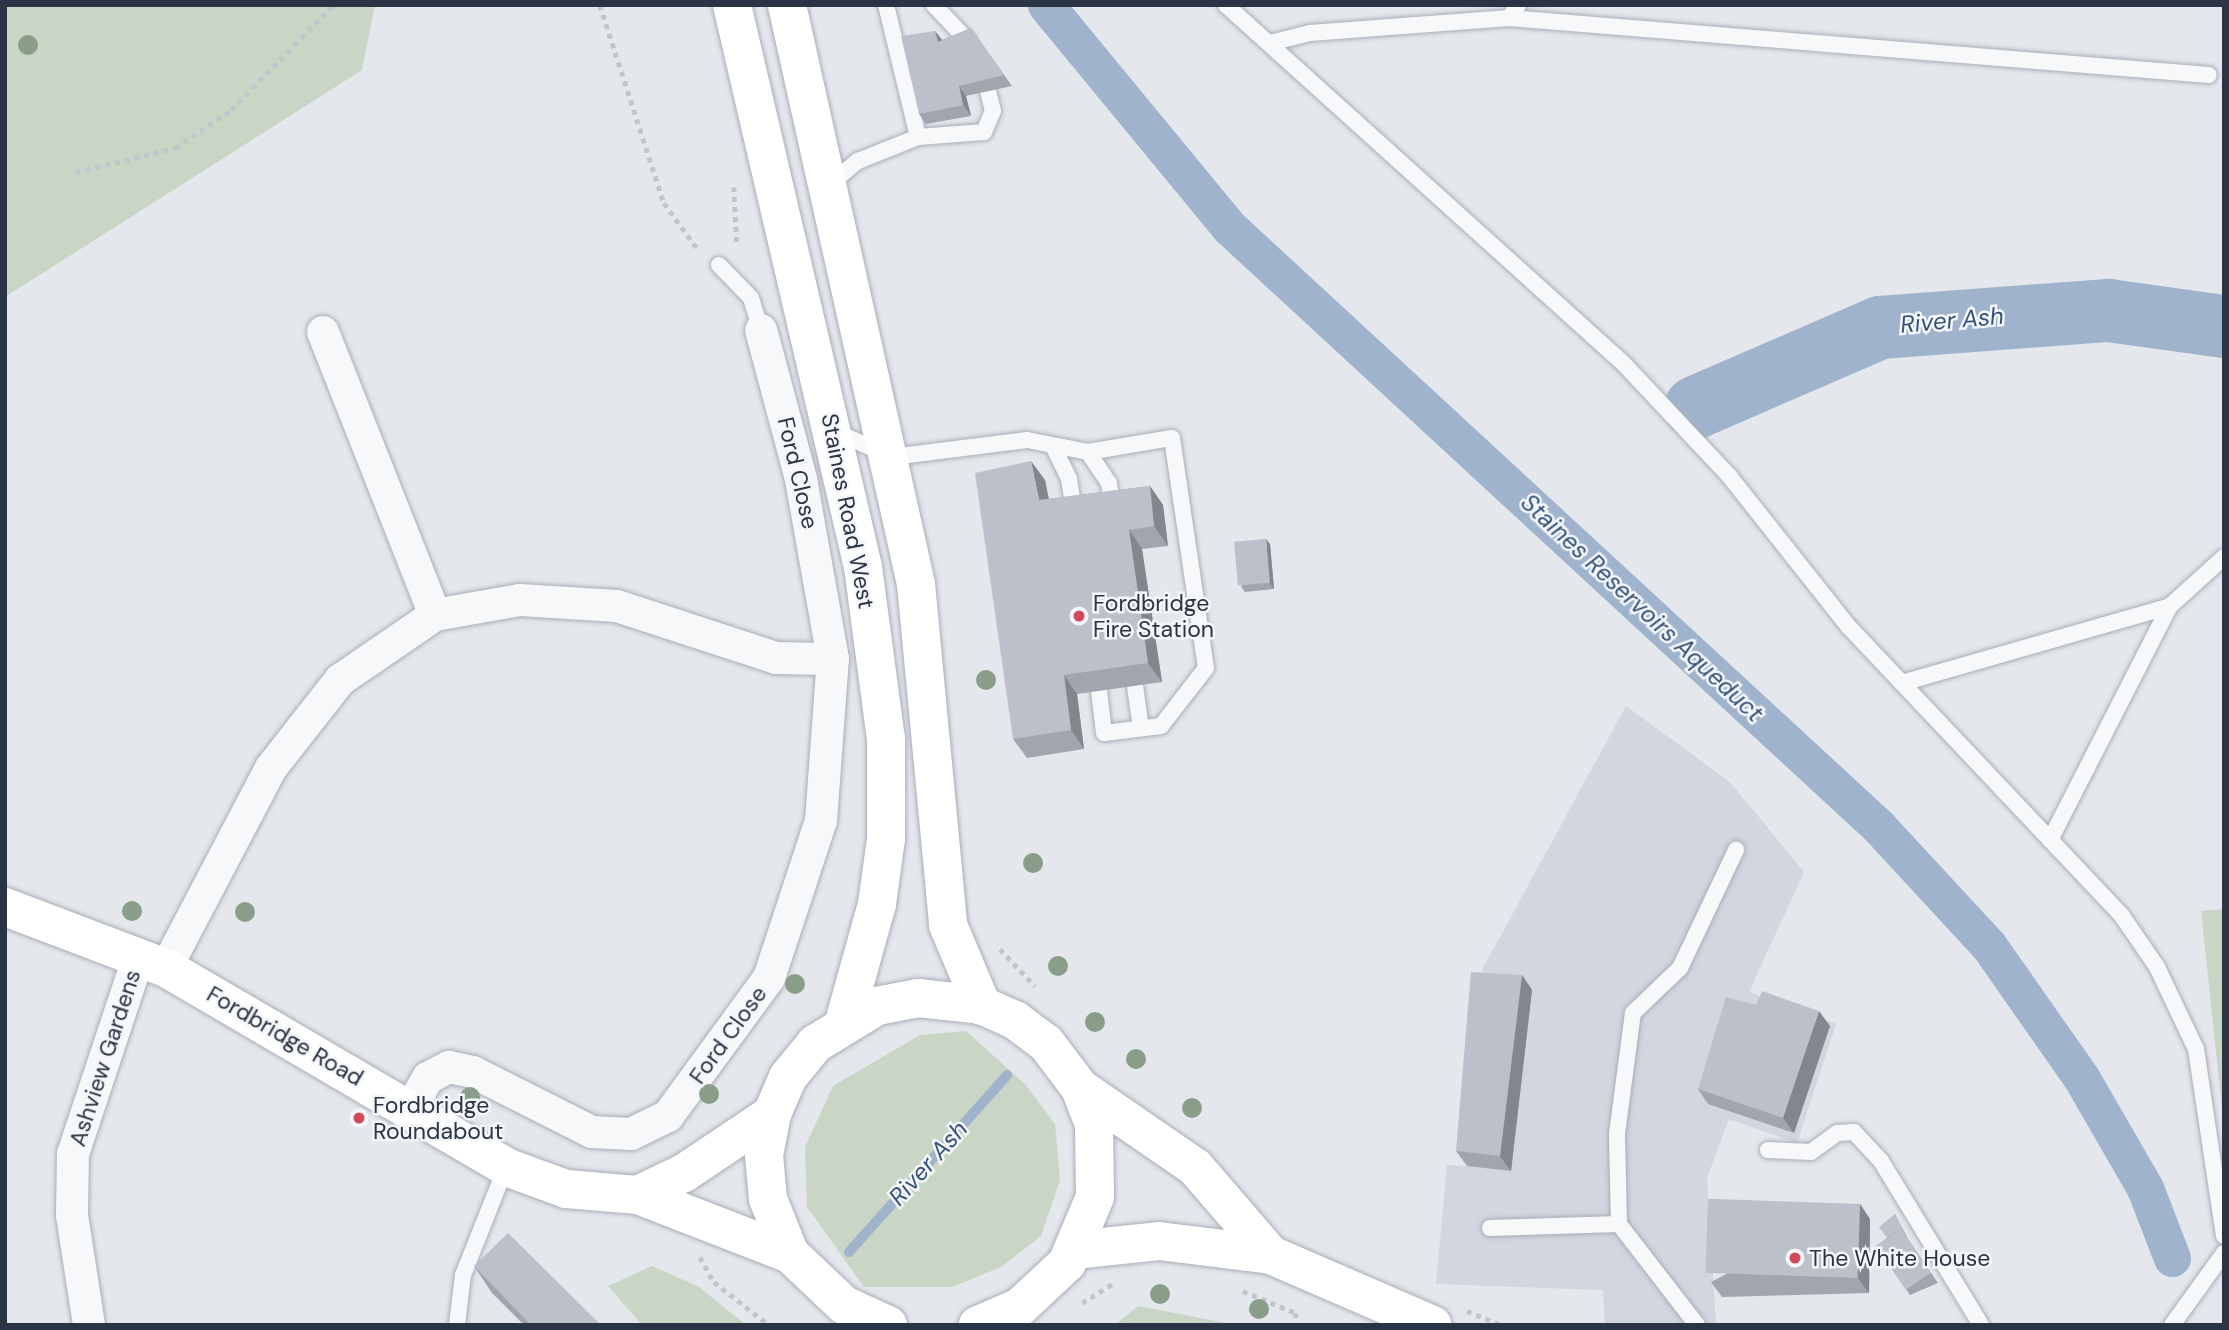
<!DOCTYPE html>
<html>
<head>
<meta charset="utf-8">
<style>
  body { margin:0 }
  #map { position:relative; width:2229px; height:1330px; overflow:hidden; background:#e4e7ec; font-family:"DM Sans",sans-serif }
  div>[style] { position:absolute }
  .built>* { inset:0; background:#d2d6de }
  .green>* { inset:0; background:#c9d6c5 }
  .stream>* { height:10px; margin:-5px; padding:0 5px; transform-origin:5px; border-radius:5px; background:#9fb4cc }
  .canal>* { height:37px; margin:-18.5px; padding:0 18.5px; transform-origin:18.5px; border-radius:18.5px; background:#9fb4cc }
  .river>* { height:63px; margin:-31.5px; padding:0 31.5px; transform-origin:31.5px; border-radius:31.5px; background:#9fb4cc }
  .path>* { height:4.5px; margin-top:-2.25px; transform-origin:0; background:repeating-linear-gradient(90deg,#c2c5cb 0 5px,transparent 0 10px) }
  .roads { filter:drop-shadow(0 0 2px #a9aeb7) drop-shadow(0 0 2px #a9aeb7) }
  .lane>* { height:16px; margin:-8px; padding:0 8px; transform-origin:8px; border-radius:8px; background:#f7f8fa }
  .street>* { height:32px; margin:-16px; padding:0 16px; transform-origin:16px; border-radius:16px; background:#f7f8fa }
  .secondary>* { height:38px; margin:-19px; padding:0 19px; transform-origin:19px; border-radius:19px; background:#fff }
  .highway>* { height:38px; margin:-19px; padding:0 19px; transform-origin:19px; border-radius:19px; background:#fff }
  .trees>* { width:20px; height:20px; margin:-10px; border-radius:50%; background:#899d89 }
  .wall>* { inset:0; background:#a1a5ae }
  .shaded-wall>* { inset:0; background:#83868d }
  .building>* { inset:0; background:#bbc0ca; transform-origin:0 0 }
  .dots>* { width:19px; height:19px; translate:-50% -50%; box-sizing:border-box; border:4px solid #f4f6f9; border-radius:50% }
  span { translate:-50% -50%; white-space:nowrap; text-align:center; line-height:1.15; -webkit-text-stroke:5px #f4f6f9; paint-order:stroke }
  .street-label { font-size:23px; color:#2b3445 }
  .poi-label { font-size:23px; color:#2b3445 }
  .left { translate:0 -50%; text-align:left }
  .water-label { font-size:24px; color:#34527a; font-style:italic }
  .frame { position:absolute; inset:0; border:7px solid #2b3445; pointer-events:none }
</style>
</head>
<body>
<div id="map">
  <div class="built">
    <div style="clip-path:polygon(1626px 706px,1730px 782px,1804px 872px,1749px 992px,1836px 1024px,1797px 1143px,1729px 1119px,1707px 1178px,1716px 1325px,1605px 1325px,1603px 1290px,1436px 1284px,1447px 1165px,1467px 1166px,1483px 968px)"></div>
  </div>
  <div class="green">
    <div style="clip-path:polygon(5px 5px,375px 5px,362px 70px,5px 297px)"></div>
    <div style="clip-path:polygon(2224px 909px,2224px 1126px,2201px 911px)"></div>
    <div style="clip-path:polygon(966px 1031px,1025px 1084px,1055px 1124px,1060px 1180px,1041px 1236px,1001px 1267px,952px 1287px,864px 1287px,807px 1207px,805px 1147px,833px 1086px,920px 1035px)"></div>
    <div style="clip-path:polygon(652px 1266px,699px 1287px,746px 1325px,642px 1325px,608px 1286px)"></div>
    <div style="clip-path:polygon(1138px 1306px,1226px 1323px,1243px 1325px,1115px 1325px)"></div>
  </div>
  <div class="stream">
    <div style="left:849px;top:1252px;width:237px;rotate:-48.2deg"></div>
  </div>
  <div class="canal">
    <div style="left:1046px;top:5px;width:289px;rotate:50.5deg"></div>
    <div style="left:1230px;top:228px;width:882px;rotate:42.7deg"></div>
    <div style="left:1878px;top:826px;width:163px;rotate:47.2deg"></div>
    <div style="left:1989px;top:946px;width:162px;rotate:55deg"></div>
    <div style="left:2082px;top:1079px;width:126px;rotate:60deg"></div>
    <div style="left:2145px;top:1188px;width:75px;rotate:68.9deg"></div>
  </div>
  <div class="river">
    <div style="left:1695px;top:407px;width:202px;rotate:-23.4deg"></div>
    <div style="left:1880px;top:327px;width:229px;rotate:-4.3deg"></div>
    <div style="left:2108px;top:310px;width:117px;rotate:7.9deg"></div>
  </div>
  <div class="path">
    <div style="left:600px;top:5px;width:208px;rotate:72.1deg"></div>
    <div style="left:664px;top:203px;width:59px;rotate:53.9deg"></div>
    <div style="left:76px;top:172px;width:102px;rotate:-13.6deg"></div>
    <div style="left:175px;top:148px;width:68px;rotate:-34.2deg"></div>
    <div style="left:231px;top:110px;width:146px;rotate:-45.8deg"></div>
    <div style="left:734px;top:187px;width:58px;rotate:87deg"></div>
    <div style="left:1000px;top:949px;width:51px;rotate:46.6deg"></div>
    <div style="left:700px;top:1257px;width:29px;rotate:61deg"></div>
    <div style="left:714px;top:1282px;width:70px;rotate:38deg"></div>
    <div style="left:1243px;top:1291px;width:57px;rotate:22.5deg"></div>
    <div style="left:1296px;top:1313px;width:12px;rotate:90deg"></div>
    <div style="left:1082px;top:1303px;width:36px;rotate:-32deg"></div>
    <div style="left:1467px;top:1311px;width:37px;rotate:22deg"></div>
  </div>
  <div class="roads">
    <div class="lane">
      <div style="left:934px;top:5px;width:48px;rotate:46.7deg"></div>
      <div style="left:1226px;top:5px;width:536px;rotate:42.05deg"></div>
      <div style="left:1624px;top:364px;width:155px;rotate:46.8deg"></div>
      <div style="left:1730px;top:477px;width:191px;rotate:51.6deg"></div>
      <div style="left:1849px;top:627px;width:398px;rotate:46.6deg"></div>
      <div style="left:2122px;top:916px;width:62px;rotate:55.5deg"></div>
      <div style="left:2157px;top:967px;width:91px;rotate:64.6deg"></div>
      <div style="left:2196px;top:1049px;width:189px;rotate:81.5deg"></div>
      <div style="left:1509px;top:18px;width:702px;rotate:4.66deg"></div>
      <div style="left:1270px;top:43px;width:41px;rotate:-14deg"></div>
      <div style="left:1310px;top:33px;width:200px;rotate:-4.3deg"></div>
      <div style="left:1509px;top:18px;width:16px;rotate:-55deg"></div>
      <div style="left:918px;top:137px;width:66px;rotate:-4.3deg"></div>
      <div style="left:984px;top:132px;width:23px;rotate:-67deg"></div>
      <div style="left:993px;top:111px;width:21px;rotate:-104deg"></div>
      <div style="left:829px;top:185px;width:38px;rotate:-40deg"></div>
      <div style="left:858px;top:161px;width:65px;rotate:-21.8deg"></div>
      <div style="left:918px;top:137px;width:136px;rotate:-103.6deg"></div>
      <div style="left:719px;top:265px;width:46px;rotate:45.9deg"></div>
      <div style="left:751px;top:298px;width:34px;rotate:73deg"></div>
      <div style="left:834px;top:431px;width:64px;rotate:24.1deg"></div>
      <div style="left:892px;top:457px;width:136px;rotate:-7.2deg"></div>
      <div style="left:1027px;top:440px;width:62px;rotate:11.1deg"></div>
      <div style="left:1088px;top:452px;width:85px;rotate:-9.5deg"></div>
      <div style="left:1172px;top:438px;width:232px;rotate:81.6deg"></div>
      <div style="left:1206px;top:668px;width:73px;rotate:127.8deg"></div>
      <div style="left:1161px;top:726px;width:57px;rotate:173deg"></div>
      <div style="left:1104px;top:733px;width:42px;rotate:-96.8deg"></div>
      <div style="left:1054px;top:448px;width:34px;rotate:64deg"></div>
      <div style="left:1069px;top:479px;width:37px;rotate:81deg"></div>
      <div style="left:1088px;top:452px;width:37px;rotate:56deg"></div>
      <div style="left:1109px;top:483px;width:28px;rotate:82deg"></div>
      <div style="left:1902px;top:683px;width:279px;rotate:-16deg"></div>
      <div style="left:2170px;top:606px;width:73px;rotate:-42.2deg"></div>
      <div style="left:1135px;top:686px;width:42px;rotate:81.9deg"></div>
      <div style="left:2050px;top:840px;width:263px;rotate:-62.9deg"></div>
      <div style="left:1768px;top:1150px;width:43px;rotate:2.7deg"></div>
      <div style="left:1811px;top:1152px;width:32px;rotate:-36deg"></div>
      <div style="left:1837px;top:1133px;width:17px;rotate:-3deg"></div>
      <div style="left:1854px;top:1132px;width:40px;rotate:47deg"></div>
      <div style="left:1881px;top:1161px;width:192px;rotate:58.6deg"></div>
      <div style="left:1490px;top:1228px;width:129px;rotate:-1.8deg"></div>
      <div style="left:457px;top:1325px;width:50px;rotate:-83.2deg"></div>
      <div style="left:463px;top:1275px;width:116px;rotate:-68.3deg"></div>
      <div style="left:1697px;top:1325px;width:128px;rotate:-127.7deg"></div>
      <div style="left:1619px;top:1224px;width:90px;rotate:-91.3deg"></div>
      <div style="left:1617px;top:1134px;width:122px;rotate:-82.5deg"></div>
      <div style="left:1633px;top:1013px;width:65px;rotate:-43.8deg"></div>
      <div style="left:1680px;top:968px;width:131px;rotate:-64.6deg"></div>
      <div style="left:2172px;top:1325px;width:89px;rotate:-54.2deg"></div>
    </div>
    <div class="street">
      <div style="left:323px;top:332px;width:304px;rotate:68.4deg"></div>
      <div style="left:166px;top:968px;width:226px;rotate:-62.3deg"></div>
      <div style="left:271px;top:768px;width:112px;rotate:-51.9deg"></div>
      <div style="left:340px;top:680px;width:115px;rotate:-34.4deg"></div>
      <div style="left:435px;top:615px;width:86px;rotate:-10deg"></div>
      <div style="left:520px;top:600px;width:97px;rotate:3.5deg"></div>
      <div style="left:617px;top:606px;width:167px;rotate:18.1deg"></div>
      <div style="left:776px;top:658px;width:57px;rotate:1deg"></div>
      <div style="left:410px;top:1109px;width:36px;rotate:-60deg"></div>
      <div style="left:428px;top:1078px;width:24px;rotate:-28deg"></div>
      <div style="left:449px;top:1067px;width:25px;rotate:12deg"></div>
      <div style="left:473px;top:1072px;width:133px;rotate:26.8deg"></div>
      <div style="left:592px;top:1132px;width:39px;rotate:3deg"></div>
      <div style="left:631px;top:1134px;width:41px;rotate:-25.9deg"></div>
      <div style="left:668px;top:1116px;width:171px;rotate:-53.8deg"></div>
      <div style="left:769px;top:978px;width:165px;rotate:-71.7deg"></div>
      <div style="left:821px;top:821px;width:162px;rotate:-85.8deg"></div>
      <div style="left:833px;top:659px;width:183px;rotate:-100.1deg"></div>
      <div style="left:801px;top:479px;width:154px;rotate:-105deg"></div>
      <div style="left:89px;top:1325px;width:111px;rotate:-98.8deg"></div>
      <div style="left:72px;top:1215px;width:61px;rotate:-89.1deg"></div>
      <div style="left:73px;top:1154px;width:206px;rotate:-71.6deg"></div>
    </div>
    <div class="secondary">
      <div style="left:5px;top:907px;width:172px;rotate:20.8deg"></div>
      <div style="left:166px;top:968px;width:394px;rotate:30.3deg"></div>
      <div style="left:506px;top:1167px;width:64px;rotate:20.1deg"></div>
      <div style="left:566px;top:1189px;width:72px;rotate:4.8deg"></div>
      <div style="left:638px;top:1195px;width:163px;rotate:21.2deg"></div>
      <div style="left:1080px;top:1088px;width:140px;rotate:34.5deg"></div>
      <div style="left:1195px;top:1167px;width:116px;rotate:49.2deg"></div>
      <div style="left:638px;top:1195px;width:51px;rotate:-25.6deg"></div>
      <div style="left:684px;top:1173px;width:106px;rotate:-33.8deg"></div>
      <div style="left:1074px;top:1250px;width:85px;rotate:-6deg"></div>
      <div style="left:1159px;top:1241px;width:113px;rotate:7.1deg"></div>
      <div style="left:1271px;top:1255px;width:176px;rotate:23.4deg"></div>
    </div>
    <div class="highway">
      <div style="left:732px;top:5px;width:577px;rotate:76.88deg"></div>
      <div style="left:863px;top:567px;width:174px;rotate:82.4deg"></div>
      <div style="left:886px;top:739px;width:100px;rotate:90deg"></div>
      <div style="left:886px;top:839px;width:66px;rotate:97.9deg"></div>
      <div style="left:877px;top:904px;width:123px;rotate:105.6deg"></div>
      <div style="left:787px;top:5px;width:593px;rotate:77.44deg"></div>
      <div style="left:916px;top:584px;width:342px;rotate:84.6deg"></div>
      <div style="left:948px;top:925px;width:88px;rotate:67.2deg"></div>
      <div style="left:888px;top:1325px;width:48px;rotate:-155.6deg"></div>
      <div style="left:844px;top:1305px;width:74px;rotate:-136.6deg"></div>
      <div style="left:790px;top:1254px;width:59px;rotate:-111.8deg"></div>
      <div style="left:768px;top:1199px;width:44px;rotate:-95.2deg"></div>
      <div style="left:764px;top:1155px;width:42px;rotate:-79deg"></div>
      <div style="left:772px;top:1114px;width:40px;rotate:-66.6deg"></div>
      <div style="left:788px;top:1077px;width:43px;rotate:-50.7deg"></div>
      <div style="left:815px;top:1044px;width:73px;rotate:-31.5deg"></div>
      <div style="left:877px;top:1006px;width:42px;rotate:-11deg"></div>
      <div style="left:918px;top:998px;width:63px;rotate:6.3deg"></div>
      <div style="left:981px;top:1005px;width:37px;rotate:24deg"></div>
      <div style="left:1015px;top:1020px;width:39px;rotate:37deg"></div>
      <div style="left:1046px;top:1043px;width:56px;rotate:52.9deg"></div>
      <div style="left:1080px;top:1088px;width:39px;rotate:69deg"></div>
      <div style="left:1094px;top:1124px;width:73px;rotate:89.2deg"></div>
      <div style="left:1095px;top:1197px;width:72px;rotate:113deg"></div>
      <div style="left:1067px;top:1263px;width:64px;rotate:136.9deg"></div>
      <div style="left:1020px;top:1307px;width:46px;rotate:156.8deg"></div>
    </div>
  </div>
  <div class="trees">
    <div style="left:28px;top:45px"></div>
    <div style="left:986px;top:680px"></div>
    <div style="left:1033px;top:863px"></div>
    <div style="left:132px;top:911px"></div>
    <div style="left:245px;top:912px"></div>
    <div style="left:1058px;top:966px"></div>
    <div style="left:795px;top:984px"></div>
    <div style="left:1095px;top:1022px"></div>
    <div style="left:1136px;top:1059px"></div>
    <div style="left:709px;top:1094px"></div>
    <div style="left:470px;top:1097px"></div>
    <div style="left:1192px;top:1108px"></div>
    <div style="left:1160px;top:1294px"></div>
    <div style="left:1259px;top:1309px"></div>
  </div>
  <div class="wall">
    <div style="clip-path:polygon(971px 28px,1012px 86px,966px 96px,971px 116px,926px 124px,919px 114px,935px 31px,942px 40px)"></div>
    <div style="clip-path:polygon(1045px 480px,1048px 499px,1150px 486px,1163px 505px,1168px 546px,1142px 549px,1162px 682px,1077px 694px,1084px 749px,1027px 758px,1013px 739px)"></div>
    <div style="clip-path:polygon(1270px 544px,1274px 589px,1245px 592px,1241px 587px)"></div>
    <div style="clip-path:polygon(1522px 975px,1532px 990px,1511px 1171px,1467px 1166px,1456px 1151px)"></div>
    <div style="clip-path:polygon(1830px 1026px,1794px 1133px,1708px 1104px,1698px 1089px)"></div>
    <div style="clip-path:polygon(1860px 1204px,1870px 1219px,1869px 1293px,1722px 1297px,1711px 1282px)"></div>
    <div style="clip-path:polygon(1895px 1214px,1908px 1239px,1938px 1283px,1910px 1295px,1876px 1246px,1887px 1238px)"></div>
    <div style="clip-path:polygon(474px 1266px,601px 1325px,524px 1325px,492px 1293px)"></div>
  </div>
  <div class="shaded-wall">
    <div style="clip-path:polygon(935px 31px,943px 41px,938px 42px)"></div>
    <div style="clip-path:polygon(959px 86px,966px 96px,971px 116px,963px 105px)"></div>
    <div style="clip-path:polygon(1031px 461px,1045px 480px,1053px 519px,1039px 500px)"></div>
    <div style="clip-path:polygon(1150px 486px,1163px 505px,1168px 546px,1154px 526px)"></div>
    <div style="clip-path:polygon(1129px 530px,1142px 549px,1162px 682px,1148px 663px)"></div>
    <div style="clip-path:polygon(1266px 539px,1270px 544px,1274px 589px,1270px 583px)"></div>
    <div style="clip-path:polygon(1064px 675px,1077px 694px,1084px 749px,1071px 730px)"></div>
    <div style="clip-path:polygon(1522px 975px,1532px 990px,1511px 1171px,1500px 1156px)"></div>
    <div style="clip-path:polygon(1819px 1011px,1830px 1026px,1794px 1133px,1783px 1118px)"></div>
    <div style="clip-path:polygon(1860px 1204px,1870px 1219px,1869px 1293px,1858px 1278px)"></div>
  </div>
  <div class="building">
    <div style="clip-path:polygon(971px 28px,1004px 75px,959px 86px,963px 105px,919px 114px,901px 36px,935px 31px,938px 42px)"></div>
    <div style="clip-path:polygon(1031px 461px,1039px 500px,1150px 486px,1154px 526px,1129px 530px,1148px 663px,1064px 675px,1071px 730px,1013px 739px,975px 473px)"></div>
    <div style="left:1266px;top:539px;width:44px;height:32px;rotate:85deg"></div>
    <div style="clip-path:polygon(1471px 972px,1522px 975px,1500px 1156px,1456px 1151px)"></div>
    <div style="clip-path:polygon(1762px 991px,1819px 1011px,1783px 1118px,1698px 1089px,1726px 997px,1756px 1005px)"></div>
    <div style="left:1860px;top:1204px;width:74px;height:152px;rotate:92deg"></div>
    <div style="clip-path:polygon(1895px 1214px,1905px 1234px,1901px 1229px,1887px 1238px,1879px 1227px)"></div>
    <div style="left:1901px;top:1229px;width:53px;height:30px;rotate:56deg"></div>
    <div style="clip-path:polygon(508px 1233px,601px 1325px,531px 1325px,474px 1266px)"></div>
  </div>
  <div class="dots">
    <div style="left:1079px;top:616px;background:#d1495b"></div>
    <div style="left:359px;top:1118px;background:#d1495b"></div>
    <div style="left:1795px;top:1258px;background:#d1495b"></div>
  </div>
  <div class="street-label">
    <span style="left:798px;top:473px;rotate:77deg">Ford Close</span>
    <span style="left:848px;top:511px;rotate:79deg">Staines Road West</span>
    <span style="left:728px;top:1035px;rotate:-54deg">Ford Close</span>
    <span style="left:285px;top:1036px;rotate:30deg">Fordbridge Road</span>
    <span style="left:105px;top:1058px;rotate:-72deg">Ashview Gardens</span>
  </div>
  <div class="poi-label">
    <span class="left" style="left:1093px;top:616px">Fordbridge<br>Fire Station</span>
    <span class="left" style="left:373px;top:1118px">Fordbridge<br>Roundabout</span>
    <span class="left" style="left:1809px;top:1258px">The White House</span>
  </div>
  <div class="water-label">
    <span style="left:1952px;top:320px;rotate:-5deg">River Ash</span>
    <span style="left:1642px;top:608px;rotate:43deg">Staines Reservoirs Aqueduct</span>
    <span style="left:928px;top:1163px;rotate:-48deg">River Ash</span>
  </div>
  <div class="frame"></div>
</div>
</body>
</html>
